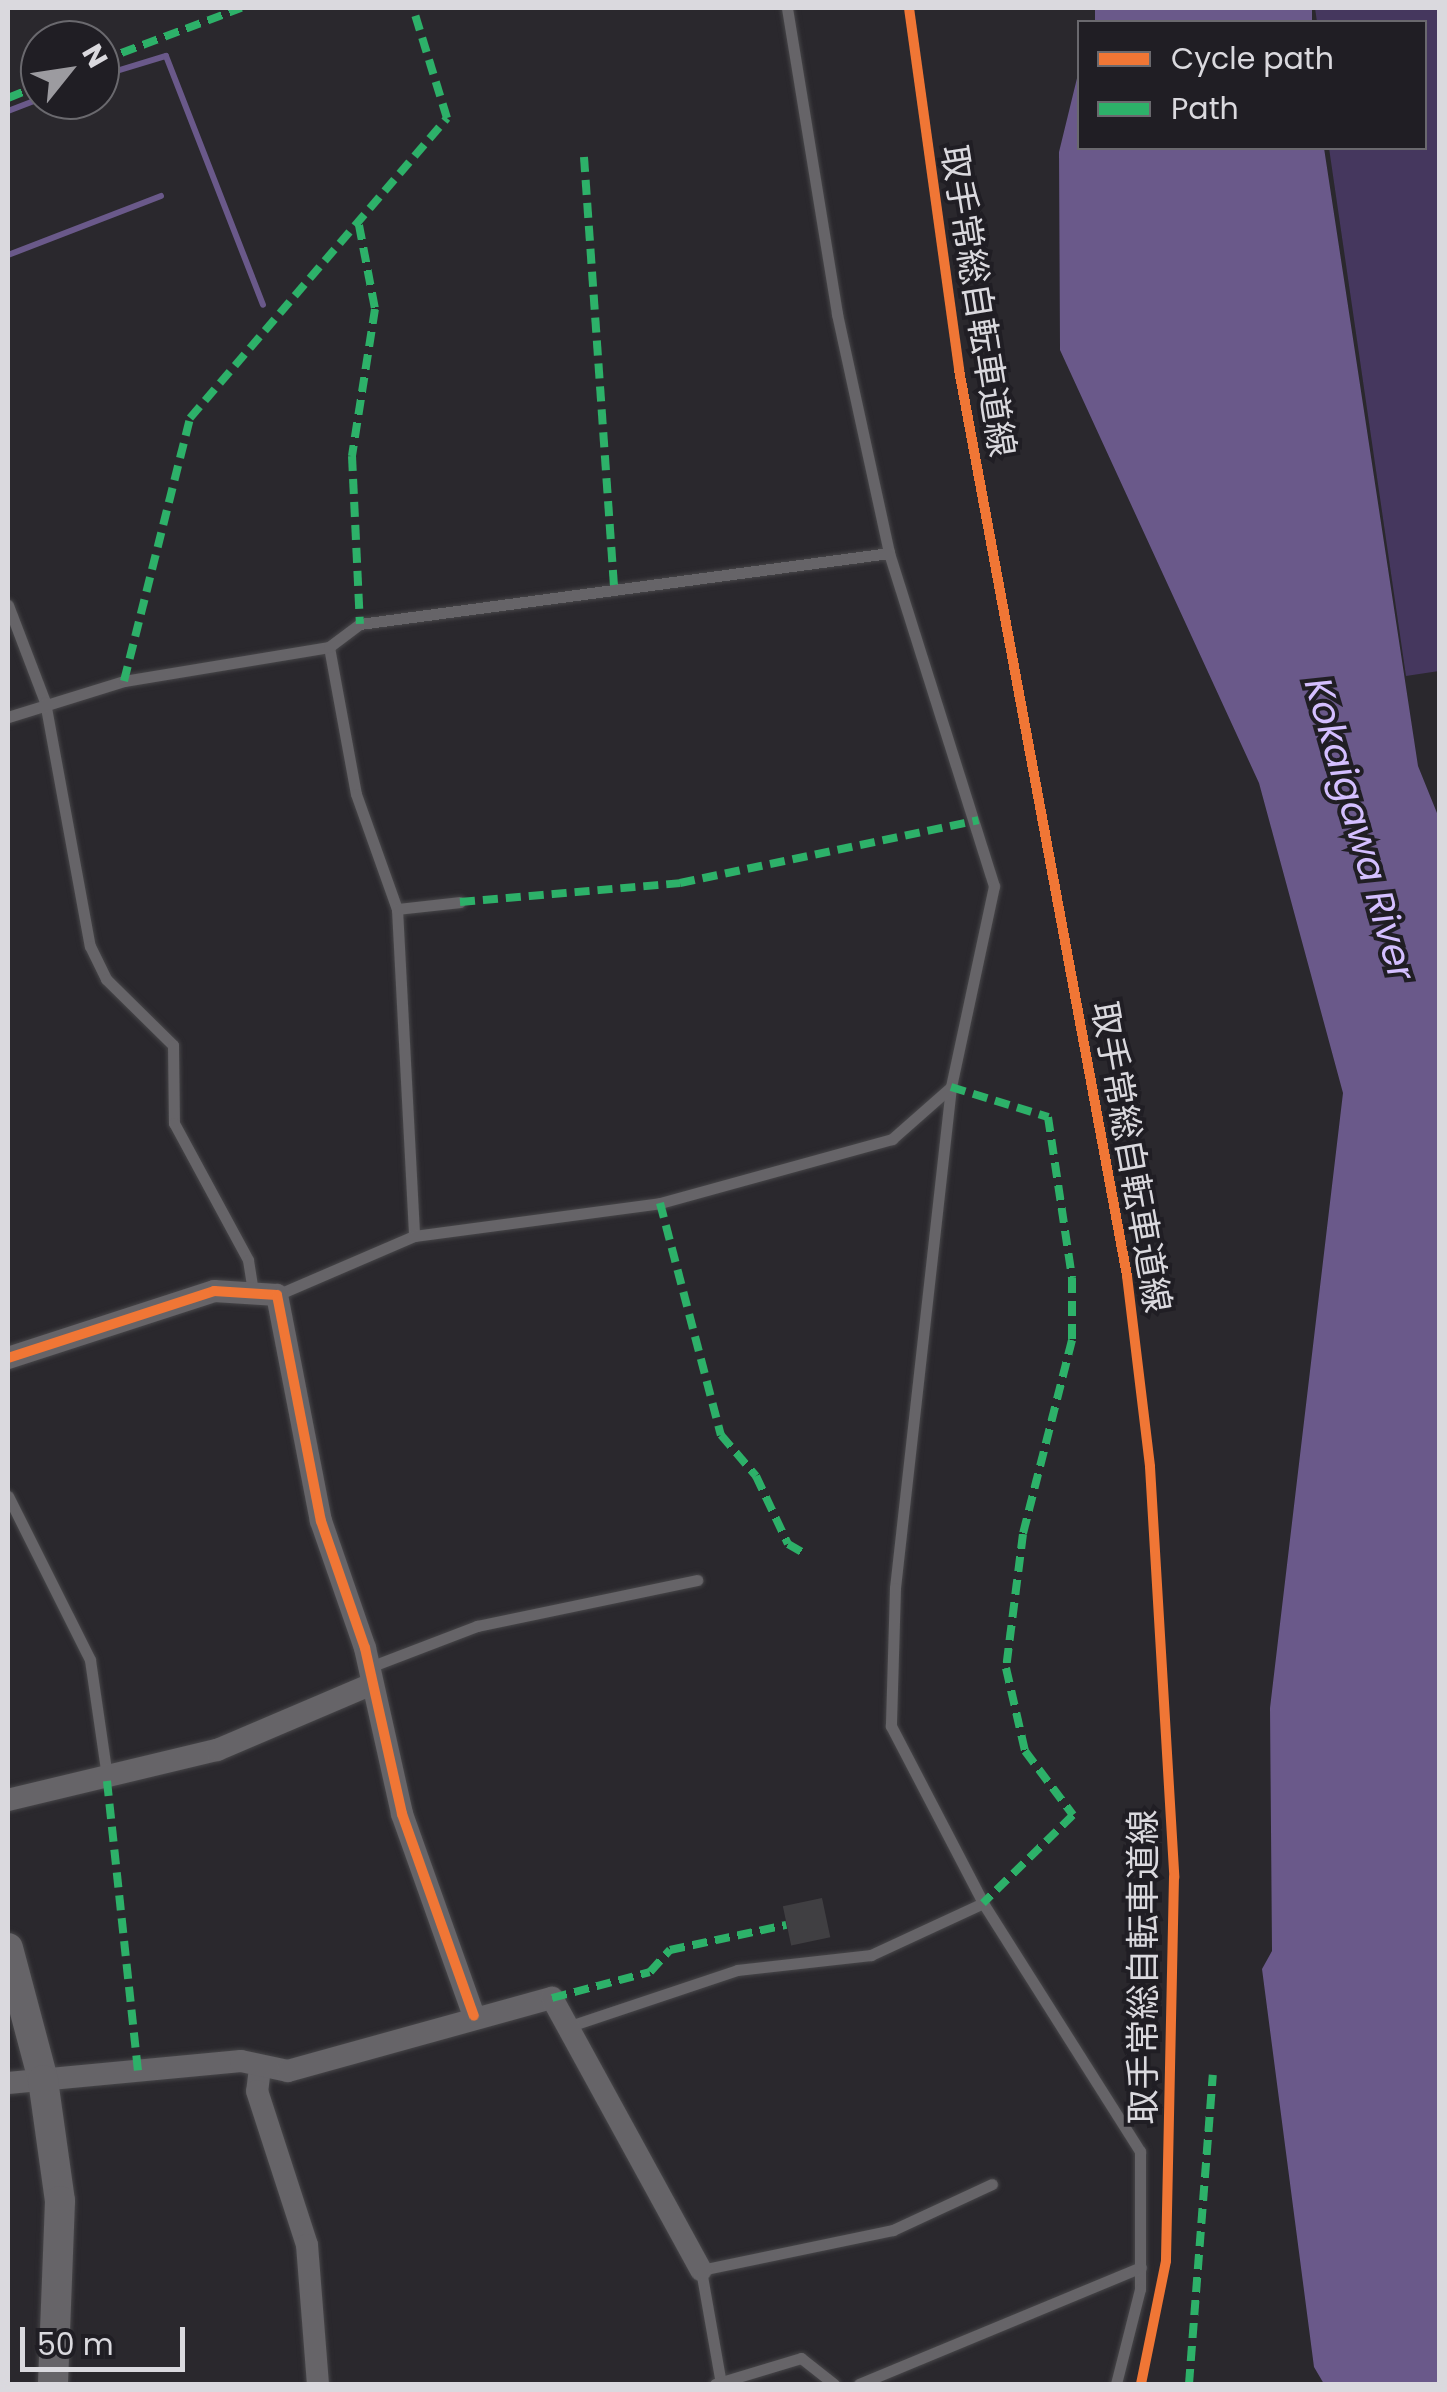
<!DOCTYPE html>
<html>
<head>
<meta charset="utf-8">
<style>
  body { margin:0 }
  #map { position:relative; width:1447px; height:2392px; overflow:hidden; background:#2a282d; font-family:Poppins,"Noto Sans JP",sans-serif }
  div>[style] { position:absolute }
  .green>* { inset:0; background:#45375e }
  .water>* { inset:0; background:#6a598a; transform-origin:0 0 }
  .stream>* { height:6px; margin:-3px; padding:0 3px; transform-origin:3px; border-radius:3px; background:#6a598a }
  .building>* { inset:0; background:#403f42; transform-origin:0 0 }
  .roads { filter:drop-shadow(0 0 2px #474649) drop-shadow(0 0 2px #474649) }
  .service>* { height:11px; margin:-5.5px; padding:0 5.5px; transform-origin:5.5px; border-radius:5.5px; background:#666468 }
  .minor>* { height:22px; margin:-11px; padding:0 11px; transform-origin:11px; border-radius:11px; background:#666468 }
  .tertiary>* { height:30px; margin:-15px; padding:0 15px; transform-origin:15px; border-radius:15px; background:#666468 }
  .quiet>* { height:8px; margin-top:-4px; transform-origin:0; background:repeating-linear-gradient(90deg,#2db169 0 15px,transparent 0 23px) }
  .cycleway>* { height:10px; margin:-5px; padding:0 5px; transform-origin:5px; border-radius:5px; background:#f07635 }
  span { translate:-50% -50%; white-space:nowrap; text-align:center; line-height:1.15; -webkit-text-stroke:8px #201e24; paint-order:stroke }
  .street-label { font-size:35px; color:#dad9de }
  .water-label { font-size:38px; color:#d4bfff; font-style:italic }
  .frame { position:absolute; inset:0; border:10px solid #dad9de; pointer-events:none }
  .legend { position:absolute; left:1077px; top:20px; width:350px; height:130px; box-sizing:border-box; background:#201e24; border:2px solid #6a696e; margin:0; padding:12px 18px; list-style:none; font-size:30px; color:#dad9de }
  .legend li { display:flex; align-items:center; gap:20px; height:50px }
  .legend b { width:50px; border:2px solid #6a696e }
  .north { position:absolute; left:20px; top:20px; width:100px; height:100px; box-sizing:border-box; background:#201e24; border:2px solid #6a696e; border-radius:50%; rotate:60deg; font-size:28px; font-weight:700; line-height:40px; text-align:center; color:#dad9de }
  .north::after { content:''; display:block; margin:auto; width:35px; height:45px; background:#9c9ba0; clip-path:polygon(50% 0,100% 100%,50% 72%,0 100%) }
  .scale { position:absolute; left:20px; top:2327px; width:165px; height:45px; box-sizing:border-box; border:5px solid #dad9de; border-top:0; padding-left:12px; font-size:30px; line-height:35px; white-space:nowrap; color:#dad9de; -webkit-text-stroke:8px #201e24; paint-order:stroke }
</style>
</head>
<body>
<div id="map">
  <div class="green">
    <div style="clip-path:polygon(1315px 8px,1439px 8px,1439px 671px,1406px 676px,1329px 148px,1424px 148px,1424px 22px,1317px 22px)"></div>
  </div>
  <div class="water">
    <div style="left:1095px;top:8px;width:217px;height:15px"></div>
    <div style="clip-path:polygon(1079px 70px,1080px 148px,1324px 148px,1418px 766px,1439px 818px,1439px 2384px,1324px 2384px,1314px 2367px,1262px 1969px,1272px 1951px,1270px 1708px,1343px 1093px,1259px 783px,1060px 350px,1059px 152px)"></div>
  </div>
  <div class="stream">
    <div style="left:100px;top:76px;width:69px;rotate:-16.9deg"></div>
    <div style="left:166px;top:56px;width:267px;rotate:68.7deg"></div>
    <div style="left:8px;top:111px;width:34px;rotate:-21deg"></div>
    <div style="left:8px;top:255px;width:164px;rotate:-21.1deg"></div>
  </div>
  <div class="building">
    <div style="left:822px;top:1898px;width:40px;height:40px;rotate:78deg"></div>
  </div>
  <div class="roads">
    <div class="service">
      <div style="left:787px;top:8px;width:310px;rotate:80.7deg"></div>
      <div style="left:837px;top:314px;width:245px;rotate:77.7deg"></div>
      <div style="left:889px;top:553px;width:349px;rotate:72.5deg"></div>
      <div style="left:994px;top:886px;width:206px;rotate:102.1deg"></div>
      <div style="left:951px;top:1087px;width:504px;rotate:96.38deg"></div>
      <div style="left:895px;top:1588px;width:138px;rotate:91.7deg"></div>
      <div style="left:891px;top:1726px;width:199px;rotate:62.5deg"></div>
      <div style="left:983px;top:1903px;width:294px;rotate:57.7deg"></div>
      <div style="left:1140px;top:2151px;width:138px;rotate:90deg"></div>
      <div style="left:1140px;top:2289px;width:98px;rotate:104.2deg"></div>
      <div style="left:8px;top:605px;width:104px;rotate:69.1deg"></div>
      <div style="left:45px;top:702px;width:248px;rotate:79.6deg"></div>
      <div style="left:90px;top:946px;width:37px;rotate:64deg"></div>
      <div style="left:106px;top:979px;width:94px;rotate:44.6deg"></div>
      <div style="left:173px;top:1045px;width:78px;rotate:89.3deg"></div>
      <div style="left:174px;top:1123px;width:156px;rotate:61.6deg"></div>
      <div style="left:248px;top:1260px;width:30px;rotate:81deg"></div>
      <div style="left:329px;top:647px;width:149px;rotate:79.6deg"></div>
      <div style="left:356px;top:794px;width:122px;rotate:70.4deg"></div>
      <div style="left:397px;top:909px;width:327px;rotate:87deg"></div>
      <div style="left:8px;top:717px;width:121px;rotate:-17.2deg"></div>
      <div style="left:124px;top:681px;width:208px;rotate:-9.4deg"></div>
      <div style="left:329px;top:647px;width:39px;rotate:-37deg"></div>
      <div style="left:360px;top:624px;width:534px;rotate:-7.64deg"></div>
      <div style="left:397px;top:909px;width:63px;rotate:-6.3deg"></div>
      <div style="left:277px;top:1295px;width:149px;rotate:-23.3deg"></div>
      <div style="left:414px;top:1236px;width:248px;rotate:-7.6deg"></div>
      <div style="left:660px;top:1203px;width:241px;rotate:-15.4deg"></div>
      <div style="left:892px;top:1139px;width:79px;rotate:-41.4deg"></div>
      <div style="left:8px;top:1496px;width:183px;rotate:63.4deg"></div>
      <div style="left:90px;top:1660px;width:117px;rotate:81.7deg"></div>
      <div style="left:370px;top:1667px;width:115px;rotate:-21deg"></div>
      <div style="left:477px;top:1626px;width:225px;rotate:-11.8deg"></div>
      <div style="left:573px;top:2025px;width:173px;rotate:-18.5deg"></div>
      <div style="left:737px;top:1970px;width:135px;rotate:-6.4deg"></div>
      <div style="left:871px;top:1955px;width:123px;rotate:-24.9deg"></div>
      <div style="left:720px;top:2378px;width:110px;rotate:-100deg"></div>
      <div style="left:701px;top:2270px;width:196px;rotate:-11.8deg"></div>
      <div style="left:893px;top:2230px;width:109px;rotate:-24.9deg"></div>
      <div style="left:715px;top:2384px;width:90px;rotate:-16.8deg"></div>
      <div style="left:801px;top:2358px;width:42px;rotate:38.2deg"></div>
      <div style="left:859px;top:2384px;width:305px;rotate:-22.5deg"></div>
    </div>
    <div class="minor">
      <div style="left:8px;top:1358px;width:217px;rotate:-18deg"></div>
      <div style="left:214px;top:1291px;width:63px;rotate:3.6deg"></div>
      <div style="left:277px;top:1295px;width:230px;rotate:79deg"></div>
      <div style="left:321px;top:1521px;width:134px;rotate:70.9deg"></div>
      <div style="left:365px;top:1648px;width:170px;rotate:77.4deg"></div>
      <div style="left:402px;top:1814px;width:214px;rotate:70.4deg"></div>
      <div style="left:8px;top:1800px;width:215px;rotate:-13.5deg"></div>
      <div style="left:217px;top:1750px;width:168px;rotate:-23.1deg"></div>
      <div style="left:260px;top:2068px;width:23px;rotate:97deg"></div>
      <div style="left:257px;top:2091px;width:162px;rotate:72deg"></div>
      <div style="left:307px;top:2245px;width:139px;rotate:85.5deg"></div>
      <div style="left:8px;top:2083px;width:234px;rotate:-5.4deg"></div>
      <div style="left:241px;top:2061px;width:48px;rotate:12deg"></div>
      <div style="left:288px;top:2071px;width:274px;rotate:-15.5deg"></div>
      <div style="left:552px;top:1998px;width:310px;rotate:61.3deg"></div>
    </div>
    <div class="tertiary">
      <div style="left:8px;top:1948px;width:137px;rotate:75.1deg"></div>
      <div style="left:43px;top:2080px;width:122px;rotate:82deg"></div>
      <div style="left:60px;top:2201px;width:183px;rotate:92.2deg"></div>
    </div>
  </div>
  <div class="quiet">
    <div style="left:100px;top:61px;width:151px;rotate:-20.6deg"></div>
    <div style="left:8px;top:98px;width:35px;rotate:-22deg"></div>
    <div style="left:584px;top:157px;width:431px;rotate:86deg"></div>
    <div style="left:359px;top:225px;width:86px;rotate:79.2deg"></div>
    <div style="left:375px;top:309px;width:149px;rotate:98.9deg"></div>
    <div style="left:352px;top:456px;width:168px;rotate:87.3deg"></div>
    <div style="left:124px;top:681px;width:271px;rotate:-75.9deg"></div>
    <div style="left:190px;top:418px;width:395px;rotate:-49.4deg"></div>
    <div style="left:447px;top:118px;width:115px;rotate:-107.2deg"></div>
    <div style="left:460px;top:902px;width:221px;rotate:-4.9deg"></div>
    <div style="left:680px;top:883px;width:305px;rotate:-11.9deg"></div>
    <div style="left:951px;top:1087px;width:102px;rotate:17.2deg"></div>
    <div style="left:1048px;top:1117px;width:163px;rotate:81.5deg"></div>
    <div style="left:1072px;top:1278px;width:62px;rotate:90deg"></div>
    <div style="left:1072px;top:1340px;width:200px;rotate:104.2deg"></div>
    <div style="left:1023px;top:1534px;width:135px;rotate:97.2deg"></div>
    <div style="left:1006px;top:1668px;width:85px;rotate:77.1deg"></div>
    <div style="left:1025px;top:1751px;width:80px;rotate:53.1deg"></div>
    <div style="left:1073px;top:1815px;width:126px;rotate:135.6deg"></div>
    <div style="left:660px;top:1203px;width:240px;rotate:75.3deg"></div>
    <div style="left:721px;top:1435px;width:54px;rotate:49.5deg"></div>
    <div style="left:756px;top:1476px;width:75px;rotate:64.8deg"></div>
    <div style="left:788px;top:1544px;width:20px;rotate:30deg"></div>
    <div style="left:107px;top:1781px;width:291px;rotate:83.9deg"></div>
    <div style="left:552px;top:1998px;width:101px;rotate:-14.9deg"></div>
    <div style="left:650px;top:1972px;width:30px;rotate:-48deg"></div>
    <div style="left:670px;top:1950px;width:119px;rotate:-12.2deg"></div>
    <div style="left:1189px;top:2384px;width:310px;rotate:-85.6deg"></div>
  </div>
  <div class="cycleway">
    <div style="left:909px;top:8px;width:365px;rotate:82.1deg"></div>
    <div style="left:959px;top:370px;width:921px;rotate:79.49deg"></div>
    <div style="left:1127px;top:1276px;width:192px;rotate:83.1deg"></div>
    <div style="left:1150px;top:1467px;width:411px;rotate:86.6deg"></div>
    <div style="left:1174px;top:1877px;width:384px;rotate:91.2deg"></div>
    <div style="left:1166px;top:2261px;width:126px;rotate:101.5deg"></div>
    <div style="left:8px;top:1358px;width:217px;rotate:-18deg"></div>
    <div style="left:214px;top:1291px;width:63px;rotate:3.6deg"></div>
    <div style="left:277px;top:1295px;width:230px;rotate:79deg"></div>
    <div style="left:321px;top:1521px;width:134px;rotate:70.9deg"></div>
    <div style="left:365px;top:1648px;width:170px;rotate:77.4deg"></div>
    <div style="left:402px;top:1814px;width:214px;rotate:70.4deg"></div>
  </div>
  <div class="street-label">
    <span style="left:978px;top:301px;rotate:81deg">取手常総自転車道線</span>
    <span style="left:1131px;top:1157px;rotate:80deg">取手常総自転車道線</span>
    <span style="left:1143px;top:1967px;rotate:-90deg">取手常総自転車道線</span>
  </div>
  <div class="water-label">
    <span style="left:1360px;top:829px;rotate:74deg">Kokaigawa River</span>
  </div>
  <div class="frame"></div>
  <ul class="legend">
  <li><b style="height:12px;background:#f07635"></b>Cycle path</li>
  <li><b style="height:12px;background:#2db169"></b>Path</li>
  </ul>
  <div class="north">N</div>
  <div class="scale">50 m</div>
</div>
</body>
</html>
